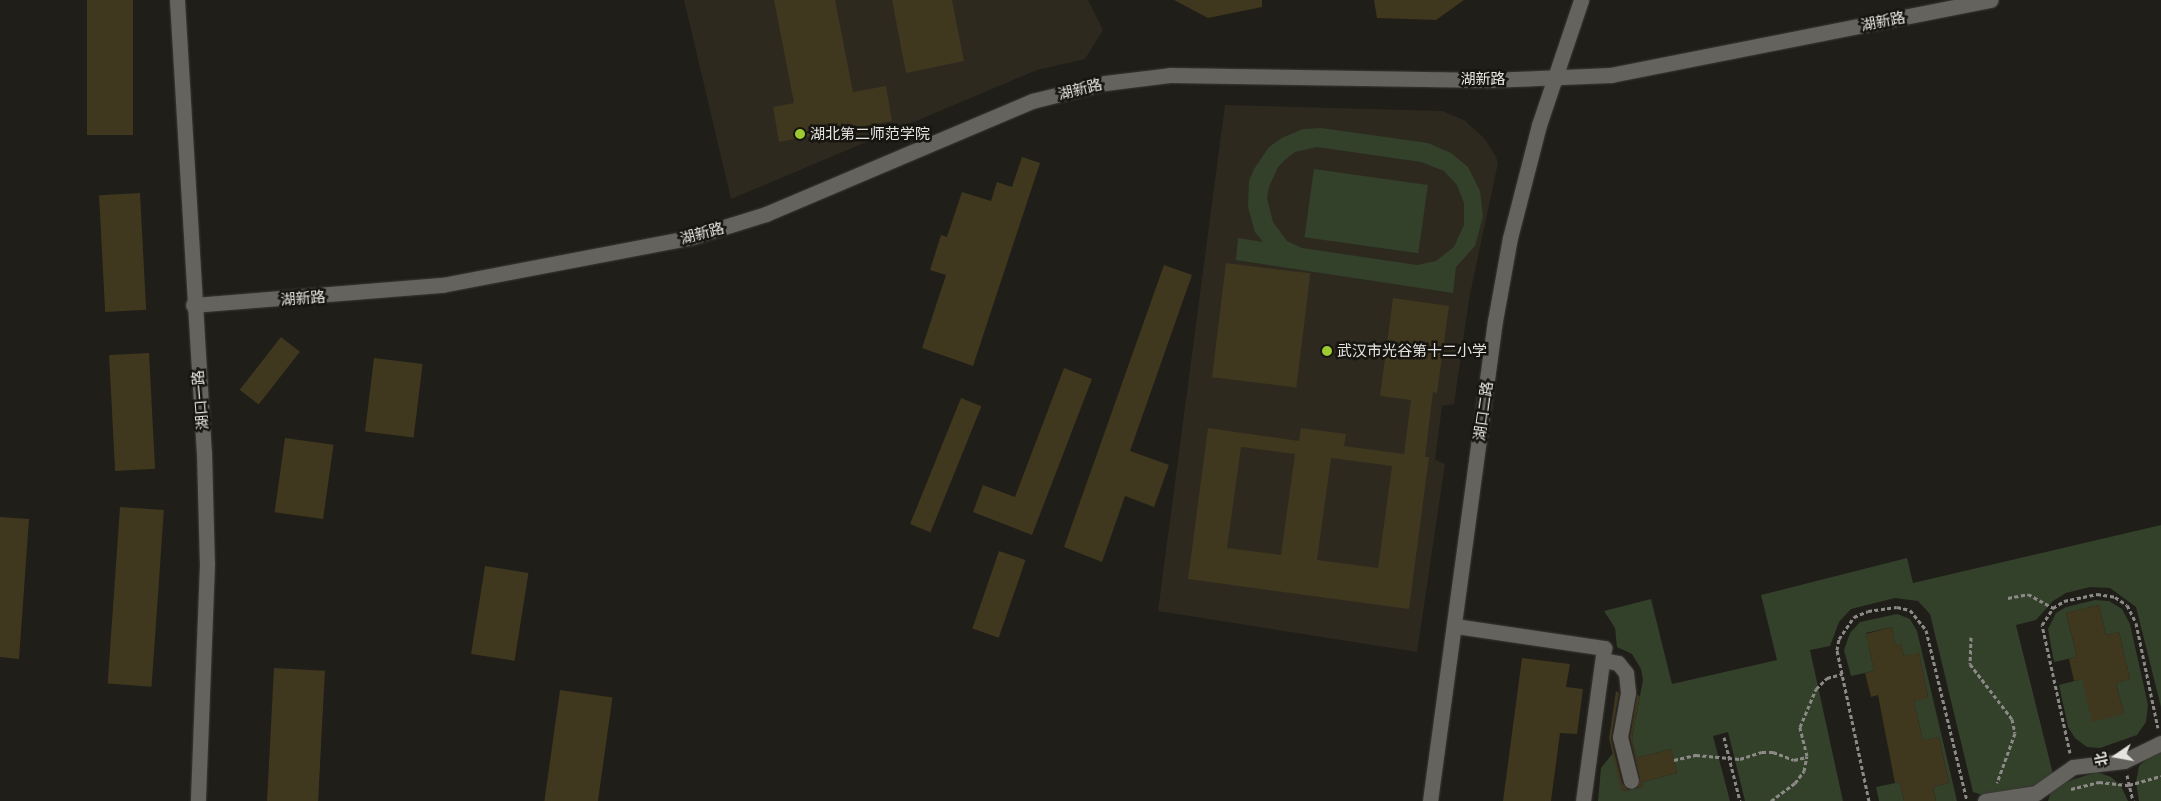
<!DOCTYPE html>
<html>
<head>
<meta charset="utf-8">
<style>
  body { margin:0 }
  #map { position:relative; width:2161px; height:801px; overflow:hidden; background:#201e19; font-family:"Open Sans","Noto Sans SC",sans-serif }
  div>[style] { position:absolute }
  .built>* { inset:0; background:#2d291f }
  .green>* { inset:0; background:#33402a; transform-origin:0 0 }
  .building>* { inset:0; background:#3f371e; transform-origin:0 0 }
  .path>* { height:3px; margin-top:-1.5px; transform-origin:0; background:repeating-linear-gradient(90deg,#8c8a86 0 4px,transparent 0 6.5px) }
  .roads { filter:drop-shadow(0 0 1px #3a3936) drop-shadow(0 0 1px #3a3936) }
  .minor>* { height:15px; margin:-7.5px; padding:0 7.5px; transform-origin:7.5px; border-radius:7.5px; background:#65635d }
  .tertiary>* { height:15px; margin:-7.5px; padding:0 7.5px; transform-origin:7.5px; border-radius:7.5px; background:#65635d }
  .dots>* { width:14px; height:14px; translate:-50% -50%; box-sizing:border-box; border:2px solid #171510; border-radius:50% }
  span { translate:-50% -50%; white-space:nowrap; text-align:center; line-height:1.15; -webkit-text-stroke:5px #171510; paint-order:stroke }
  .street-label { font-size:15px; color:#e6e5e2 }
  .poi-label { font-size:15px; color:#e6e5e2 }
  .left { translate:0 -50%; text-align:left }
  .north { position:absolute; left:2091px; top:731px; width:50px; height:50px; -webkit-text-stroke:4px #171510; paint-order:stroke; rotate:258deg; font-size:14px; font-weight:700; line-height:20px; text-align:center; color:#e6e5e2 }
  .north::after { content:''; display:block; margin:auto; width:18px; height:22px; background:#e6e5e2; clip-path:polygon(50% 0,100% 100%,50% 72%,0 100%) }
</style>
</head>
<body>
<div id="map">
  <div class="built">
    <div style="clip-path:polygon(684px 0,1088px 0,1103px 30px,1085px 59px,1037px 70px,731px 199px)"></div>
    <div style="clip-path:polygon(1225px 105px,1442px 111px,1464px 120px,1485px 139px,1496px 157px,1498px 163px,1469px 299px,1454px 404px,1442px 406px,1435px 460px,1445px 464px,1417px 652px,1158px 611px)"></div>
  </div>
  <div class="green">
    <div style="clip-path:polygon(evenodd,1321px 128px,1428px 143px,1451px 153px,1468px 167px,1480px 191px,1483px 216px,1475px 246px,1456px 267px,1453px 293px,1236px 260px,1238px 238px,1263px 242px,1255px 232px,1248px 207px,1249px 181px,1254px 169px,1269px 147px,1282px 138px,1303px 129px,1321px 128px,1317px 147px,1421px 162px,1444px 171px,1457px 185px,1464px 203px,1464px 225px,1454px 247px,1436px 261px,1417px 265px,1302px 248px,1287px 241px,1273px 222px,1267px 198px,1269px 187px,1278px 167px,1286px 159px,1295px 152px,1317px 147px)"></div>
    <div style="left:1314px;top:169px;width:115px;height:69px;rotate:8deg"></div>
    <div style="clip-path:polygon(2161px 525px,2161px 707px,2136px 607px,2110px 588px,2090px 587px,2066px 593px,2053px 601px,2036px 620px,2016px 625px,2053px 774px,2035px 785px,1985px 796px,1973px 792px,1930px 614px,1918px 601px,1895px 598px,1851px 609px,1839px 622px,1830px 646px,1810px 650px,1843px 801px,1745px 801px,1728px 732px,1713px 736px,1730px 801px,1598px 801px,1601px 768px,1613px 753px,1622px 791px,1643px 787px,1642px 782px,1677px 773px,1671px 749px,1636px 758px,1632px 737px,1643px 680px,1641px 669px,1632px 654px,1617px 647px,1615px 628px,1604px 611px,1651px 599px,1672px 684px,1777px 660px,1761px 595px,1907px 558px,1913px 583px)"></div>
    <div style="clip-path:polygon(2095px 600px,2109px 601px,2122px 609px,2130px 624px,2148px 705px,2146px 722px,2137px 735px,2100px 748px,2087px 747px,2075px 738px,2068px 727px,2059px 685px,2082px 679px,2124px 714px,2116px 683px,2130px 679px,2119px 632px,2106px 635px,2099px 605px,2066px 613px,2077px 657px,2054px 662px,2048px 629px,2056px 613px,2066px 607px)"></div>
    <div style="clip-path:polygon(1897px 614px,1910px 619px,1917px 631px,1957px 801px,1936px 801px,1933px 787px,1949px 783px,1939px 737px,1923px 741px,1914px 701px,1928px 697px,1919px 653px,1904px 656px,1901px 644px,1895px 645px,1892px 627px,1866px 633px,1874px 671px,1851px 676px,1844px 650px,1850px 633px,1860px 622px)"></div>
    <div style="clip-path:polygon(2161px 751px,2161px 801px,2139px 801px,2136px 782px,2139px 766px,2154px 752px)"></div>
    <div style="clip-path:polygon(2097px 772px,2111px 777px,2121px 786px,2128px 801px,2048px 801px,2051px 792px,2059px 784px)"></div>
    <div style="clip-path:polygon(1900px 782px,1904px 801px,1879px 801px,1876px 787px)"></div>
  </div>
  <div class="building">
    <div style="left:87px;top:0;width:46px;height:135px"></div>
    <div style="clip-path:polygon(774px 0,835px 0,853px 92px,886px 86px,892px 121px,779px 142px,773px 107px,794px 103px)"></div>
    <div style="clip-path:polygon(892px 0,952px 0,964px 61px,906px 73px)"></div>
    <div style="clip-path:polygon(1174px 0,1262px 0,1262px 7px,1208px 18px)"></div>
    <div style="clip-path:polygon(1374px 0,1464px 0,1436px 20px,1377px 18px)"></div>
    <div style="clip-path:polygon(1022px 157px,1040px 163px,973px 366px,922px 348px,946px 275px,930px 270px,941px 235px,947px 237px,962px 192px,991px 201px,997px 182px,1012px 187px)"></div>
    <div style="left:140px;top:193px;width:117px;height:41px;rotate:87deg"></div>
    <div style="left:1226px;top:263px;width:85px;height:115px;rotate:7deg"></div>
    <div style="clip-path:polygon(1164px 265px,1192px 275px,1130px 451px,1169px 465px,1154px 507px,1125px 496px,1102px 562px,1064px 547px)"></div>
    <div style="clip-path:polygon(evenodd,1393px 298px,1449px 306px,1437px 393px,1433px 392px,1425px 457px,1429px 457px,1409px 609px,1188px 579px,1208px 428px,1299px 441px,1301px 428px,1346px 434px,1344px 446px,1404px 454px,1411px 400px,1380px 396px,1393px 298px,1241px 447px,1295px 454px,1281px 555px,1227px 548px,1241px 447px,1393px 298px,1331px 458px,1392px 466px,1378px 568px,1317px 560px,1331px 458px)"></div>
    <div style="left:281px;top:337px;width:24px;height:67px;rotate:38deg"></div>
    <div style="left:149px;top:353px;width:116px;height:40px;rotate:87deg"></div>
    <div style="left:374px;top:358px;width:49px;height:74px;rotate:7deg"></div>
    <div style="clip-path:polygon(1064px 368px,1092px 379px,1032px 535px,973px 512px,983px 485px,1015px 497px)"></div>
    <div style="left:961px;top:398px;width:22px;height:136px;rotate:22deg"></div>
    <div style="left:285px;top:438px;width:49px;height:75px;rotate:8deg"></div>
    <div style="left:120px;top:507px;width:44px;height:177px;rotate:4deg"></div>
    <div style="clip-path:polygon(0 517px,29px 519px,19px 659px,0 657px)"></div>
    <div style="left:999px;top:551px;width:28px;height:82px;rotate:19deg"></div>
    <div style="left:485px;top:566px;width:44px;height:89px;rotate:9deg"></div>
    <div style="clip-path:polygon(2099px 605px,2106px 635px,2119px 632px,2130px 679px,2116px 683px,2124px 714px,2092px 722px,2082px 679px,2074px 681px,2069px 659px,2077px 657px,2066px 613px)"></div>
    <div style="clip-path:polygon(1892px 627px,1895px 645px,1901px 643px,1904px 656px,1919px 652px,1928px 698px,1914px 701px,1923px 741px,1939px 737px,1949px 783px,1933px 787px,1936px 801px,1904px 801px,1900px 782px,1895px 783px,1878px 695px,1871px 697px,1865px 673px,1874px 671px,1866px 634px)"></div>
    <div style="clip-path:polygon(1522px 658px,1570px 664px,1566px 687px,1583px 689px,1577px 734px,1560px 733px,1551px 801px,1503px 801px)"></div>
    <div style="left:274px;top:668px;width:51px;height:133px;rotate:3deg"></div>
    <div style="left:560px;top:690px;width:53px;height:112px;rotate:8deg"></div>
    <div style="clip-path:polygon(1616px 691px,1619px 693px,1611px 739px,1622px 783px,1628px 790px,1621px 791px,1609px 738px)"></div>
    <div style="clip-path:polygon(1637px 695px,1640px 696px,1632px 737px,1636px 758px,1671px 749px,1677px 773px,1642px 782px,1643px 787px,1637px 788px,1640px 779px,1630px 737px)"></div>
  </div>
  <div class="path">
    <div style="left:2008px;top:598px;width:20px;rotate:-11deg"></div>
    <div style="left:2028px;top:594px;width:29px;rotate:29deg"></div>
    <div style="left:1971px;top:637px;width:27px;rotate:92deg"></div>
    <div style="left:1970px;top:664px;width:69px;rotate:52.6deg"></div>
    <div style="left:2012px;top:719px;width:14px;rotate:78deg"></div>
    <div style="left:2015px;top:733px;width:53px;rotate:109.8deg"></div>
    <div style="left:1724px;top:737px;width:66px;rotate:76deg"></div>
    <div style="left:2070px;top:753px;width:131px;rotate:-102.3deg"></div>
    <div style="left:2042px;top:625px;width:20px;rotate:-57deg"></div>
    <div style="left:2053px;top:608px;width:13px;rotate:-32deg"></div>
    <div style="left:2064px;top:601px;width:34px;rotate:-12deg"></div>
    <div style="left:2097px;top:594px;width:18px;rotate:9deg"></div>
    <div style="left:2115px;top:597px;width:14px;rotate:34deg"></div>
    <div style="left:2127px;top:605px;width:20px;rotate:63deg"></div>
    <div style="left:2136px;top:623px;width:107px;rotate:78.2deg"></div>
    <div style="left:1674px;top:760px;width:23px;rotate:-13deg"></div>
    <div style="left:1696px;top:755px;width:44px;rotate:5.2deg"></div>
    <div style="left:1740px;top:759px;width:23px;rotate:-18deg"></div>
    <div style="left:1762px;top:752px;width:11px"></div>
    <div style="left:1773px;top:752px;width:22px;rotate:21deg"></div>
    <div style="left:1794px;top:760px;width:13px;rotate:-13deg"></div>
    <div style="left:2127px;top:775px;width:27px;rotate:77deg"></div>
    <div style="left:2071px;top:789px;width:29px;rotate:-14deg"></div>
    <div style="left:2099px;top:782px;width:30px;rotate:6deg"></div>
    <div style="left:2129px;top:785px;width:33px;rotate:-16deg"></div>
    <div style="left:1771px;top:801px;width:30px;rotate:-37deg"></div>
    <div style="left:1795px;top:783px;width:15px;rotate:-53deg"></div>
    <div style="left:1804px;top:771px;width:15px;rotate:-79deg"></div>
    <div style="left:1807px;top:756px;width:30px;rotate:-104deg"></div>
    <div style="left:1800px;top:727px;width:41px;rotate:-67.2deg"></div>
    <div style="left:1816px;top:689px;width:16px;rotate:-45deg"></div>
    <div style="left:1827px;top:678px;width:16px;rotate:-15deg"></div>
    <div style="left:1869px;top:801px;width:154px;rotate:-102deg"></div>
    <div style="left:1837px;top:650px;width:11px;rotate:-80deg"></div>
    <div style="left:1839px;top:639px;width:27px;rotate:-56deg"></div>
    <div style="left:1854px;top:617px;width:15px;rotate:-23deg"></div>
    <div style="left:1868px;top:611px;width:29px;rotate:-8deg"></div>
    <div style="left:1897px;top:607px;width:13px;rotate:13deg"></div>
    <div style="left:1910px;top:610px;width:26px;rotate:51deg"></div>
    <div style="left:1926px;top:630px;width:176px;rotate:76.5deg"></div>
  </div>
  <div class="roads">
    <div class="minor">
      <div style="left:1455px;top:626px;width:151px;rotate:8.4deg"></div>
      <div style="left:1604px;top:648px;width:154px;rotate:97.8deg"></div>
      <div style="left:1603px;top:660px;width:15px;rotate:11deg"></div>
      <div style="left:1618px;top:663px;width:13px;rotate:51deg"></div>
      <div style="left:1626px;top:673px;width:20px;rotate:84deg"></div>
      <div style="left:1628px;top:693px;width:45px;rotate:100.3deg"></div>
      <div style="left:1620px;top:737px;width:45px;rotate:76deg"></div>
      <div style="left:1985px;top:801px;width:52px;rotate:-8.9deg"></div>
      <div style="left:2036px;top:793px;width:45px;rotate:-35.1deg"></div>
      <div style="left:2073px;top:767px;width:51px;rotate:-6.7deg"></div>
      <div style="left:2124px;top:761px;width:41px;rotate:-25.9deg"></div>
    </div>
    <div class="tertiary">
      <div style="left:177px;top:0;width:453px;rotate:86.6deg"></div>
      <div style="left:204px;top:452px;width:112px;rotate:88.5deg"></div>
      <div style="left:207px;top:564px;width:237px;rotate:92.2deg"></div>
      <div style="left:193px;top:305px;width:250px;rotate:-4.6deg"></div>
      <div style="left:442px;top:285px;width:251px;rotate:-10.8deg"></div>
      <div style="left:689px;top:238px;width:81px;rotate:-17.3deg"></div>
      <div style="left:766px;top:214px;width:289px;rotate:-23deg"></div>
      <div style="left:1032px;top:101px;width:75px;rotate:-13.9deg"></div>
      <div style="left:1105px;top:83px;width:65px;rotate:-7deg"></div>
      <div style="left:1170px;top:75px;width:318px;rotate:0.9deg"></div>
      <div style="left:1488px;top:80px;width:123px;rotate:-2.3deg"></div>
      <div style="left:1611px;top:75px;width:387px;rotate:-11.2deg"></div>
      <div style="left:1430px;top:801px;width:484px;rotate:-82.3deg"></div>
      <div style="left:1495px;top:321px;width:84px;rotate:-79.8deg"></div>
      <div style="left:1510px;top:238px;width:117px;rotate:-75.6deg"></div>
      <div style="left:1539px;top:125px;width:132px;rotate:-71.4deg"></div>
    </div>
  </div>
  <div class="dots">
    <div style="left:800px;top:134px;background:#9dca30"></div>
    <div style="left:1327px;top:351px;background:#9dca30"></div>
  </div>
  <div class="street-label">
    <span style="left:1883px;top:21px;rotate:-11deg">湖新路</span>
    <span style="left:1483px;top:79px">湖新路</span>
    <span style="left:1080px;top:89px;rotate:-14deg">湖新路</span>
    <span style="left:702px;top:233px;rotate:-15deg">湖新路</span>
    <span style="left:303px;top:298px;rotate:-4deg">湖新路</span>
    <span style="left:200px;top:400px;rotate:-95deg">湖口一路</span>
    <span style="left:1483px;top:411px;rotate:-82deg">湖口二路</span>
  </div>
  <div class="poi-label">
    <span class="left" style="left:810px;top:134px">湖北第二师范学院</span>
    <span class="left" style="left:1337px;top:351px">武汉市光谷第十二小学</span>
  </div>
  <div class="north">北</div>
</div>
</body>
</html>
